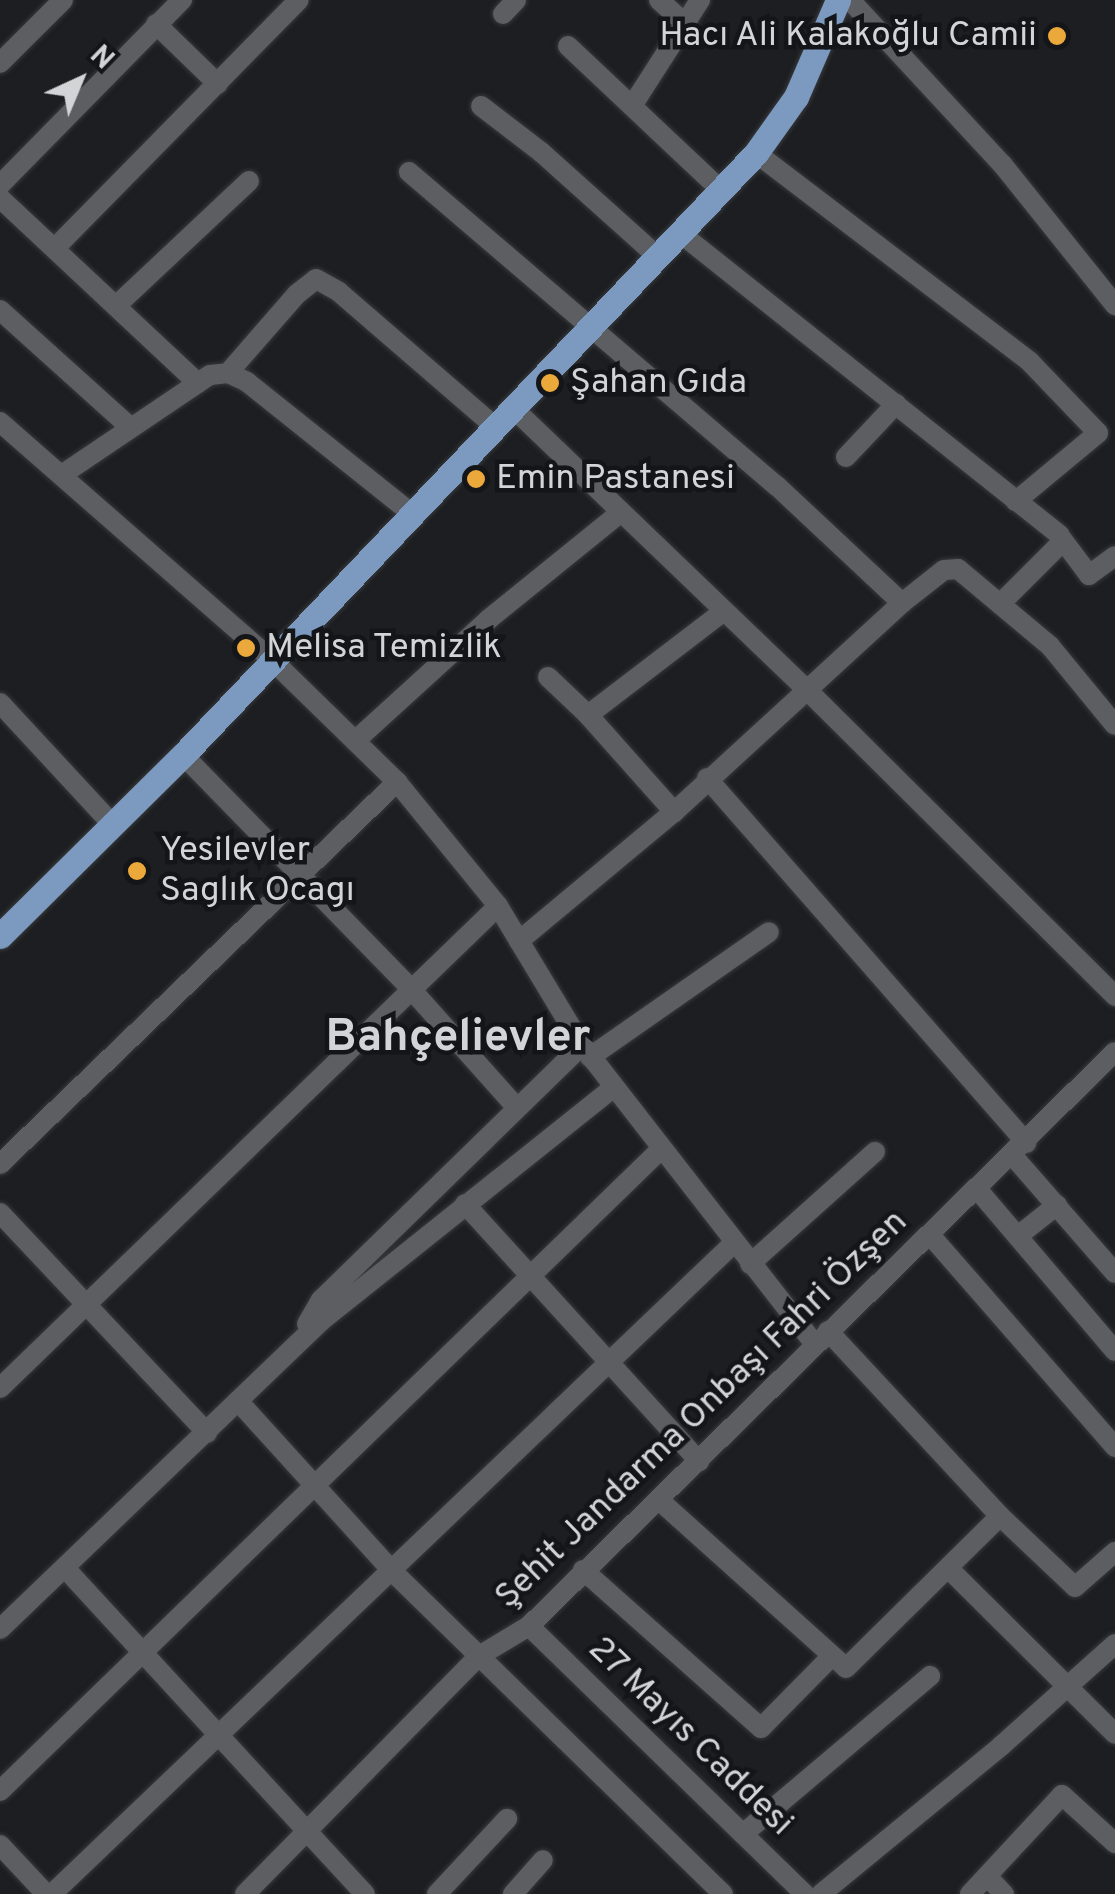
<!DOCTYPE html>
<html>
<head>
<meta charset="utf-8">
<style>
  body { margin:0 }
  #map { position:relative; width:1115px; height:1894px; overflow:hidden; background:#1c1e21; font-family:Overpass,sans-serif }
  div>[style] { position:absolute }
  .roads { filter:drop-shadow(0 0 2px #38393c) drop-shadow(0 0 2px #38393c) }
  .minor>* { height:20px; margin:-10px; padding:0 10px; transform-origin:10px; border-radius:10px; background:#5c5e62 }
  .major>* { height:25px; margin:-12.5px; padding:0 12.5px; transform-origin:12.5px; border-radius:12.5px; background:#7c99bf }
  .dots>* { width:28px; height:28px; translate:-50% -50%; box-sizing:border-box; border:5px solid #131518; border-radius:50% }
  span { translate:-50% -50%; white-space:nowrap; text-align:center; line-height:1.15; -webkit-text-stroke:9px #131518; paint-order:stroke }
  .poi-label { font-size:35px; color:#d3d4d6 }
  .right { translate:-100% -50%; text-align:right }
  .left { translate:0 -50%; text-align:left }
  .street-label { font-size:35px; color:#d3d4d6 }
  .district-label { font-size:45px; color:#d3d4d6; font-weight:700 }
  .north { position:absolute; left:30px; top:30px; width:100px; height:100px; -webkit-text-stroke:8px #131518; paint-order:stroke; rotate:44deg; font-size:28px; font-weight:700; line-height:40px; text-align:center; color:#d3d4d6 }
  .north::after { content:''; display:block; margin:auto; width:35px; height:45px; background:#d3d4d6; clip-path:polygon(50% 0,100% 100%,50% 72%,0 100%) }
</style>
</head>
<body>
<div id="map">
  <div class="roads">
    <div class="minor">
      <div style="left:659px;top:0;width:38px;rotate:42deg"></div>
      <div style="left:850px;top:0;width:224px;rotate:47.2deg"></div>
      <div style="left:1002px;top:164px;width:181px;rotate:51.3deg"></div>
      <div style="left:503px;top:14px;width:19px;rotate:-47deg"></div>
      <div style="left:156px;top:24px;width:86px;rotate:44.1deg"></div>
      <div style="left:568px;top:46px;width:210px;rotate:43.3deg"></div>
      <div style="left:0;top:63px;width:89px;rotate:-45deg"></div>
      <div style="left:481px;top:106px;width:76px;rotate:37.5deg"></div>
      <div style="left:541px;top:152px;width:156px;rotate:41.9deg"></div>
      <div style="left:632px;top:106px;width:126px;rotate:-57.3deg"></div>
      <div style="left:756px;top:153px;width:345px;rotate:37.3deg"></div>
      <div style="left:1030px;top:362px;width:98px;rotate:46.2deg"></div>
      <div style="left:1098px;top:433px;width:107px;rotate:140.3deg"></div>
      <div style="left:409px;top:172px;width:484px;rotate:40.5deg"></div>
      <div style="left:777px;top:486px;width:171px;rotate:43.1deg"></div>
      <div style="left:0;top:185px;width:260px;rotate:-45.5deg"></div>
      <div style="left:0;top:198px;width:271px;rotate:43.1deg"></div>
      <div style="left:680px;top:233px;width:485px;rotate:38.5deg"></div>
      <div style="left:1059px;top:535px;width:50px;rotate:53.1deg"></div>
      <div style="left:1089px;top:575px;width:32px;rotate:-36deg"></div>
      <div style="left:56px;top:247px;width:346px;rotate:-45.5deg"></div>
      <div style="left:117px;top:305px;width:181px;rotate:-43.2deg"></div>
      <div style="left:0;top:310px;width:176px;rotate:42deg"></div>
      <div style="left:228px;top:373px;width:105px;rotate:-48.9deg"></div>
      <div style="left:297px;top:294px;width:24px;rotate:-38deg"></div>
      <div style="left:316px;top:279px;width:26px;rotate:29deg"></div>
      <div style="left:339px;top:292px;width:205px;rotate:40.8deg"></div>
      <div style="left:512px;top:407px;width:407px;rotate:43.8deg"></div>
      <div style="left:806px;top:689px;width:436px;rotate:44.8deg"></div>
      <div style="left:0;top:422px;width:361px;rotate:41.2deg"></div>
      <div style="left:272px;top:660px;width:175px;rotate:44.3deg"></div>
      <div style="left:397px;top:782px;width:160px;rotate:50.8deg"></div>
      <div style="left:498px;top:906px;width:162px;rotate:58.9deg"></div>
      <div style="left:582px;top:1045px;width:378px;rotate:52.1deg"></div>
      <div style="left:846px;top:457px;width:73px;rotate:-46.7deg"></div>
      <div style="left:63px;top:474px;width:177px;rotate:-34deg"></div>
      <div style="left:210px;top:375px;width:18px;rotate:-6deg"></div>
      <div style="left:228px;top:373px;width:21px;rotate:25deg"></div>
      <div style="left:247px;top:382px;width:208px;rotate:38.6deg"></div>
      <div style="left:1000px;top:604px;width:89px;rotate:-45deg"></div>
      <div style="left:548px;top:677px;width:55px;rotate:43.5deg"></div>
      <div style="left:588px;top:715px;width:130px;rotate:48.4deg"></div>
      <div style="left:0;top:703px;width:166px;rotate:47.2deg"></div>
      <div style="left:588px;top:715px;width:171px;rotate:-37.4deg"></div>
      <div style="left:355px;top:741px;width:181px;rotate:-42.3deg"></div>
      <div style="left:489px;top:619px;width:170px;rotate:-39deg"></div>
      <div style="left:183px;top:755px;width:327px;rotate:45.7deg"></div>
      <div style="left:411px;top:989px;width:158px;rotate:48.3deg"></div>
      <div style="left:707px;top:778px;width:485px;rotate:48.8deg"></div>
      <div style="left:519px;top:941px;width:202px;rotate:-39.8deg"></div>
      <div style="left:674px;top:812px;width:309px;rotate:-42.5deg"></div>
      <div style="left:902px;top:603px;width:53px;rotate:-38.2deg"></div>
      <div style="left:944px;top:570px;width:14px;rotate:-4deg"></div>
      <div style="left:958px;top:569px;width:120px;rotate:39.9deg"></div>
      <div style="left:1050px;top:646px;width:102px;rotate:50.6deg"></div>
      <div style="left:590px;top:1057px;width:218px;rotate:-34.9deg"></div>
      <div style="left:1013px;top:1156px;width:155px;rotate:48.9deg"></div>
      <div style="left:0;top:1164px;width:551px;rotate:-43.9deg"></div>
      <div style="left:978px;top:1190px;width:211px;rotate:49.6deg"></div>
      <div style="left:465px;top:1204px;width:348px;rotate:47.7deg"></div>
      <div style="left:0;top:1213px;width:302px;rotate:46.7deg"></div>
      <div style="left:931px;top:1236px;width:280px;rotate:48.9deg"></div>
      <div style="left:1018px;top:1236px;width:50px;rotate:-38.5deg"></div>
      <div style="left:750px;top:1264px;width:168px;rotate:-41.9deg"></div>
      <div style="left:307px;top:1324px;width:28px;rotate:-60deg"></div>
      <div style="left:321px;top:1300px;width:365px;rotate:-44.3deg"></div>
      <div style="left:828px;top:1331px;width:253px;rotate:47.1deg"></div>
      <div style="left:1000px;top:1516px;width:103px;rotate:43.4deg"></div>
      <div style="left:1075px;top:1587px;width:53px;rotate:-41.2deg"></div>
      <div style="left:0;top:1388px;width:693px;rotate:-44.06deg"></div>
      <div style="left:238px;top:1401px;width:228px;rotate:47.8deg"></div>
      <div style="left:391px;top:1570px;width:464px;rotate:44.3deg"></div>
      <div style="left:659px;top:1500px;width:251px;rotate:41.9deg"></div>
      <div style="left:846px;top:1668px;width:216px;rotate:-44.6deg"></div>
      <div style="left:65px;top:1568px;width:443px;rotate:47.4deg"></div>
      <div style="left:949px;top:1569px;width:234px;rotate:44.8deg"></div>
      <div style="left:583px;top:1570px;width:238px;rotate:41.6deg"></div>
      <div style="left:761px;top:1728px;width:100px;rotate:-45.4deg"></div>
      <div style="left:529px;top:1626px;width:385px;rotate:44.2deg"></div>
      <div style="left:0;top:1629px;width:445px;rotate:-43.8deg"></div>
      <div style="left:321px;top:1321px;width:375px;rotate:-38.6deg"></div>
      <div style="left:0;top:1791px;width:921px;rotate:-44.16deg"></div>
      <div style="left:743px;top:1834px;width:245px;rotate:-40.2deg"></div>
      <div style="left:0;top:1845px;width:67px;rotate:46.8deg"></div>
      <div style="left:987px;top:1876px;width:25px;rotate:47deg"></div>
      <div style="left:52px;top:1894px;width:943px;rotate:-43.67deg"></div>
      <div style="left:245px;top:1894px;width:334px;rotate:-45.5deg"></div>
      <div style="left:479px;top:1656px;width:58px;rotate:-31deg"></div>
      <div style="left:529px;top:1626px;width:820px;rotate:-44.41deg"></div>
      <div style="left:437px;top:1894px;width:103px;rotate:-47deg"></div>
      <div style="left:513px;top:1894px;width:45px;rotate:-48.6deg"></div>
      <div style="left:821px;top:1894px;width:233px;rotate:-39.4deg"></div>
      <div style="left:1001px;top:1746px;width:153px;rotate:-41.8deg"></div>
      <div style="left:970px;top:1894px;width:135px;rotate:-47.1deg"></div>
      <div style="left:1062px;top:1795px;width:72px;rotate:42.2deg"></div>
    </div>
    <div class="major">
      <div style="left:0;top:936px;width:257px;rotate:-44.7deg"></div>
      <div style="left:183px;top:755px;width:831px;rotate:-46.41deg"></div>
      <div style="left:756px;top:153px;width:69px;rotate:-54.5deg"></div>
      <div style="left:796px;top:97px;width:106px;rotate:-66.6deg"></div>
    </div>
  </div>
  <div class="dots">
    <div style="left:1057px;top:36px;background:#eca93b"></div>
    <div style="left:550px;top:383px;background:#eca93b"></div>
    <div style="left:476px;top:479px;background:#eca93b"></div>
    <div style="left:246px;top:648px;background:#eca93b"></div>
    <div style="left:137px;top:871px;background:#eca93b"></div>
  </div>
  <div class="poi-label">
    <span class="right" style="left:1037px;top:36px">Hacı Ali Kalakoğlu Camii</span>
    <span class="left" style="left:570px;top:383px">Şahan Gıda</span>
    <span class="left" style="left:496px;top:479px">Emin Pastanesi</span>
    <span class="left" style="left:266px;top:648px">Melisa Temizlik</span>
    <span class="left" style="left:160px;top:871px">Yesilevler<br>Saglık Ocagı</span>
  </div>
  <div class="street-label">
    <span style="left:702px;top:1410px;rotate:-44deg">Şehit Jandarma Onbaşı Fahri Özşen</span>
    <span style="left:690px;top:1737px;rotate:44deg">27 Mayıs Caddesi</span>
  </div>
  <div class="district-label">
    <span style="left:458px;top:1039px">Bahçelievler</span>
  </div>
  <div class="north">N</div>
</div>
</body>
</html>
